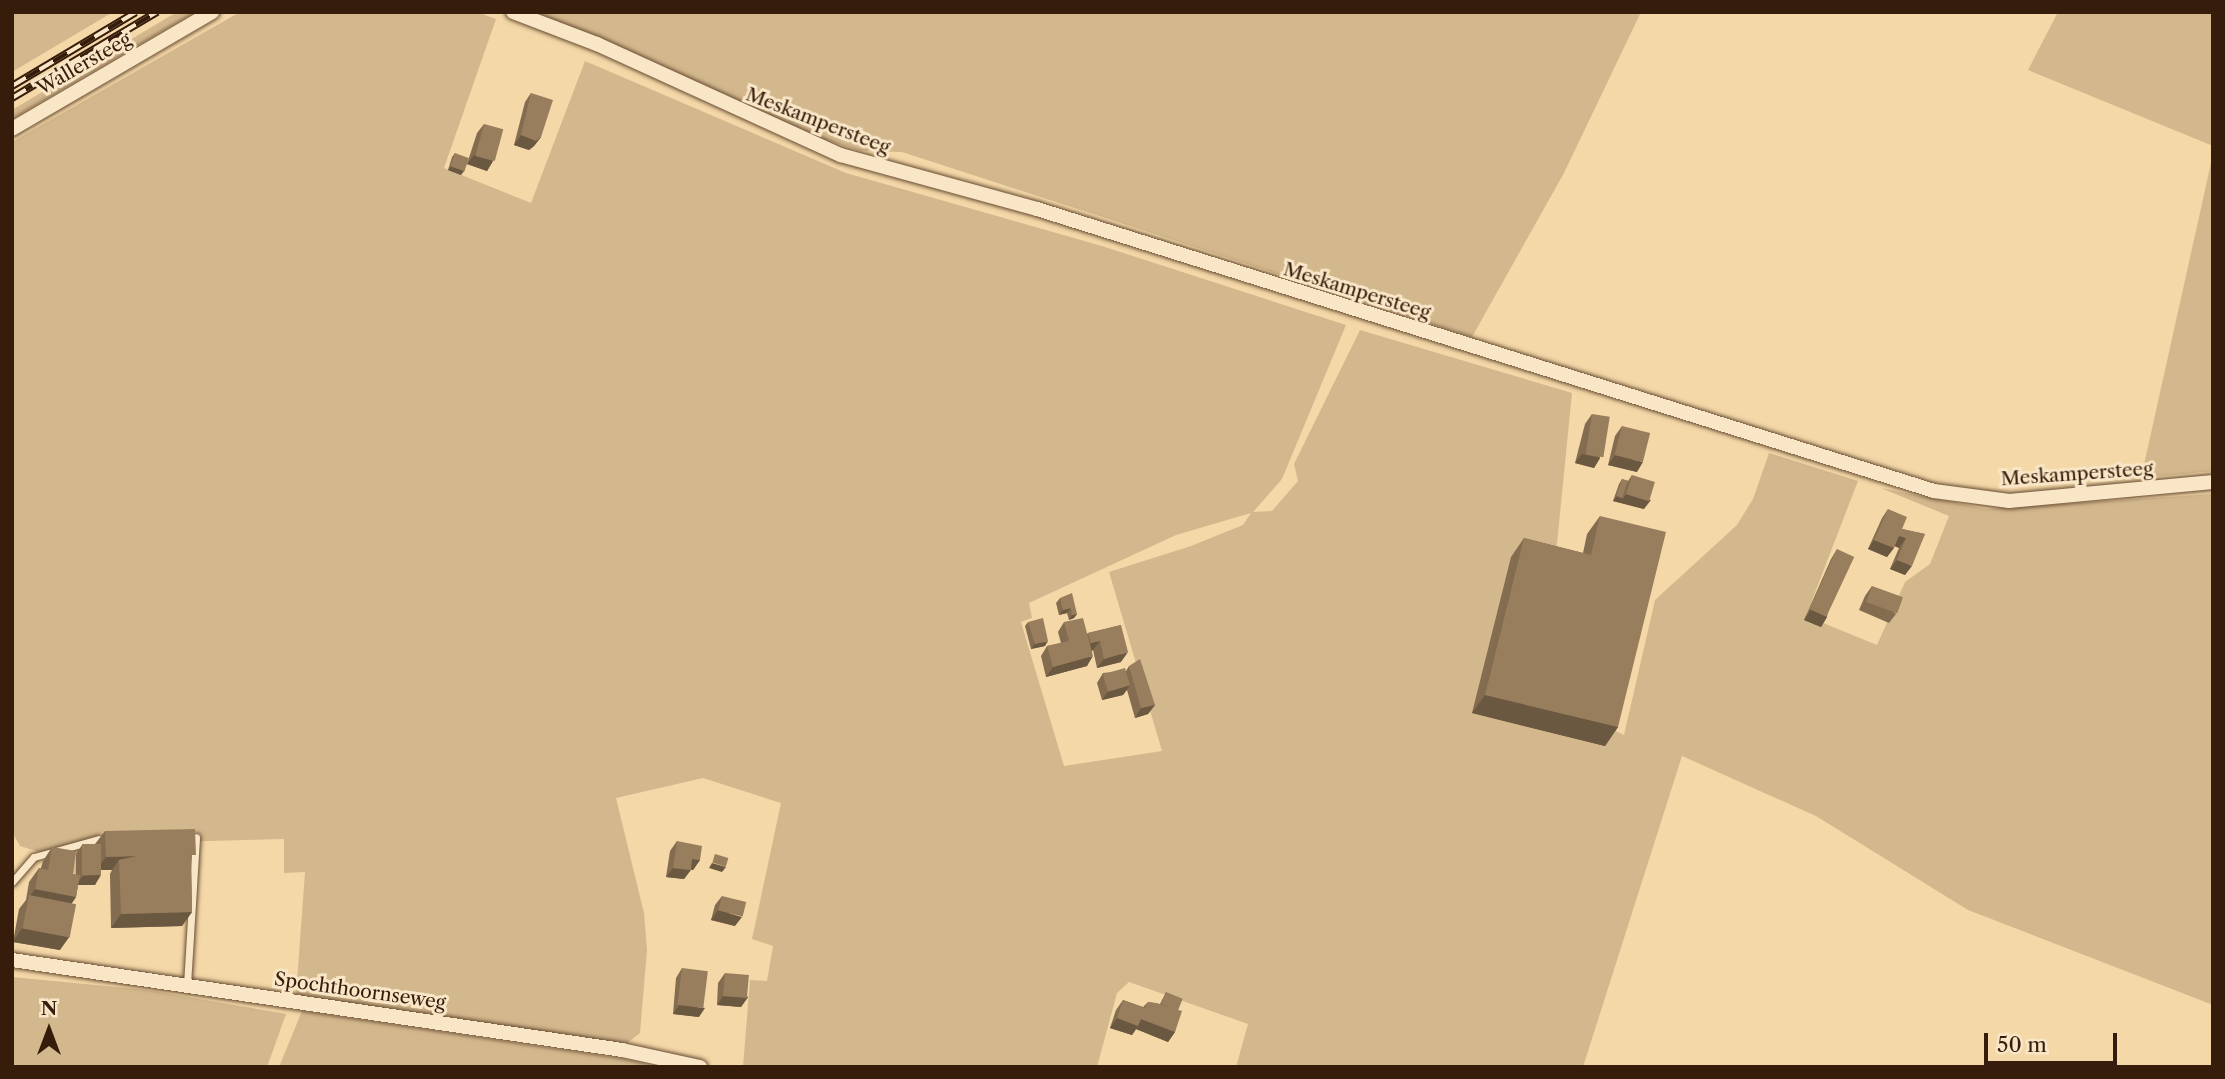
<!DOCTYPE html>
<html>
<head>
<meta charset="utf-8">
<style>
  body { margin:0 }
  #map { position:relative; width:2225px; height:1079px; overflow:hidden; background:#f4d8a8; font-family:"Libre Caslon Text",serif }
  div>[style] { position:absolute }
  .green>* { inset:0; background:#d4b88d }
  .roads { filter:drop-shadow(0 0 2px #664b32) drop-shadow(0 0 2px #664b32) }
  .lane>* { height:7px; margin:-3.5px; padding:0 3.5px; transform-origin:3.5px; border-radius:3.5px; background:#f8e6c6 }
  .street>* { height:14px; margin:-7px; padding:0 7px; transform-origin:7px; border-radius:7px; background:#f8e6c6 }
  .rail>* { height:8px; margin-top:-4px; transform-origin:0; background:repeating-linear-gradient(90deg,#f8e6c6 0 16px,#361c0b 0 32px); box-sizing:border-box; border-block:2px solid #361c0b }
  .wall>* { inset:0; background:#846c50 }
  .shaded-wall>* { inset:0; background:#6b5841 }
  .building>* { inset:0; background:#997e5d; transform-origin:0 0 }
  span { translate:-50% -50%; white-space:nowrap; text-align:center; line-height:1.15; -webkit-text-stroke:6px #f8e6c6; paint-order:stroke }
  .street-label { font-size:19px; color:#361c0b }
  .frame { position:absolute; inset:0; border:14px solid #361c0b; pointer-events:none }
  .north { position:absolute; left:14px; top:995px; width:70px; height:70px; -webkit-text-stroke:5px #f8e6c6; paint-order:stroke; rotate:0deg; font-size:19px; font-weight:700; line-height:28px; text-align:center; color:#361c0b }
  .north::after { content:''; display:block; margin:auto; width:24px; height:32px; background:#361c0b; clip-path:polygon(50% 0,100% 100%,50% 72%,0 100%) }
  .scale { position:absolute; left:1984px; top:1033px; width:133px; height:32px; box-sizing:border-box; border:4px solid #361c0b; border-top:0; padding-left:9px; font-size:21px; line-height:24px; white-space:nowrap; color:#361c0b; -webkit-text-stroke:5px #f8e6c6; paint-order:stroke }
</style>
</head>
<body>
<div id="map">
  <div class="green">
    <div style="clip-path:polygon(12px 12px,113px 12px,12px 72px)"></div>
    <div style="clip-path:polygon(177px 12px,195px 12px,12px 119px,12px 110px)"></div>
    <div style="clip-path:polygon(evenodd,240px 12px,477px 12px,496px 19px,444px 168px,531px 203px,585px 61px,846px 173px,1102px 246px,1346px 325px,1282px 479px,1253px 512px,1272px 511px,1298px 481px,1294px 464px,1360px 330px,1572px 393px,1554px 574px,1550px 700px,1624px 735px,1655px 600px,1737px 525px,1753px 499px,1769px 453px,1858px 481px,1806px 616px,1877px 645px,1905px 582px,1930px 564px,1949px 516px,1881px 488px,1986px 509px,2213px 494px,2213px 1005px,1968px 910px,1816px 816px,1682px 756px,1583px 1067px,1236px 1067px,1248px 1024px,1129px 982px,1117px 993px,1097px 1067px,743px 1067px,750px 980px,767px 981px,773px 946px,752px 939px,781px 803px,703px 778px,616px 798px,644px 913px,647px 950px,640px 1033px,626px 1044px,296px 995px,305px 872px,284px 873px,284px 839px,94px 844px,95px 885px,76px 885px,71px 862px,20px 846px,12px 832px,12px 142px,240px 12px,1251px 513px,1243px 525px,1191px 546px,1109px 572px,1162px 751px,1064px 766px,1021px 622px,1032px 618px,1029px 603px,1176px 535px,1251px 513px)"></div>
    <div style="clip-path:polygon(529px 12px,1641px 12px,1564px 173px,1472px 337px,902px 152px,861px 151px,804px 133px)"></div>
    <div style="clip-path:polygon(2058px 12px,2213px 12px,2213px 146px,2028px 70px)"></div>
    <div style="clip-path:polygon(2213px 154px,2213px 471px,2141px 478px)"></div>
    <div style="clip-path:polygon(12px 977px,147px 990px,286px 1014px,267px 1067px,12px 1067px)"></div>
    <div style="clip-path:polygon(302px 1011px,623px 1059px,658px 1067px,279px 1067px)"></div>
  </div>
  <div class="roads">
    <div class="lane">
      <div style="left:12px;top:882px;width:33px;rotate:-49deg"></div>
      <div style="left:34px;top:857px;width:67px;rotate:-15.5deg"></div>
      <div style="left:187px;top:985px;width:148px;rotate:-86.5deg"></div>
    </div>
    <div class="street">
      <div style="left:513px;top:12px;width:90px;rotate:20.9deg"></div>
      <div style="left:597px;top:44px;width:268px;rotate:24.5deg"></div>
      <div style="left:841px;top:155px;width:203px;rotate:15.4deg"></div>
      <div style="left:1037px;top:209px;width:940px;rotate:17.45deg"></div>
      <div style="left:1934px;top:491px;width:76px;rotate:7.6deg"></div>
      <div style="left:2009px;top:501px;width:205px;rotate:-5.3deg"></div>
      <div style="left:12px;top:129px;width:232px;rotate:-30.3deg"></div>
      <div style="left:12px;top:960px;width:617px;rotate:8.39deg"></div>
      <div style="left:622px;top:1050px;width:80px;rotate:12.3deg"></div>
    </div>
  </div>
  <div class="rail">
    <div style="left:12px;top:86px;width:144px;rotate:-30.8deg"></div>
    <div style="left:12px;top:98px;width:169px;rotate:-30.7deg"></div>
  </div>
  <div class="wall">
    <div style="clip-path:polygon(531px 93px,541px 137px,534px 146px,529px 150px,514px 145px,525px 102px)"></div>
    <div style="clip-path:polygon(484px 124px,493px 161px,487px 171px,467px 164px,477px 133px)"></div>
    <div style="clip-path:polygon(455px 153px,461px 175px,448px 170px,452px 157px)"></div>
    <div style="clip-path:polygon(1592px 414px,1600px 458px,1594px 468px,1575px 463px,1585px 424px)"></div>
    <div style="clip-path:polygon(1622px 426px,1637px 472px,1608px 465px,1615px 436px)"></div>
    <div style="clip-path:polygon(1632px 475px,1644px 509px,1613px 501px,1619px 484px,1622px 479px,1628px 481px)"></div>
    <div style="clip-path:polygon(1888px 509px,1902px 529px,1925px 534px,1905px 575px,1890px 569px,1899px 548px,1895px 546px,1887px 557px,1868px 549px,1882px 518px)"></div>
    <div style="clip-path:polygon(1600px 516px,1618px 727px,1605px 746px,1472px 713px,1511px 557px,1524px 538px,1583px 553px,1587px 534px)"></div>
    <div style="clip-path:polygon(1837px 549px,1827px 617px,1821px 627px,1804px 620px,1831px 559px)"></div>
    <div style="clip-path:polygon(1872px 586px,1896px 614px,1889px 623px,1859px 610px,1865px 596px)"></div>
    <div style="clip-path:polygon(1060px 598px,1077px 614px,1074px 618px,1069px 620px,1067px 613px,1059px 615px,1056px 603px)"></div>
    <div style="clip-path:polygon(1028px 622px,1045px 646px,1031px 649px,1025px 626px)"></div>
    <div style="clip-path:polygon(1064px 622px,1087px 634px,1088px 633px,1121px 625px,1121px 662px,1097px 668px,1093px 650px,1092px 651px,1087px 666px,1046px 677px,1041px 656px,1047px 646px,1061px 643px,1058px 632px)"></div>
    <div style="clip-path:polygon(1129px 666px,1155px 705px,1148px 714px,1135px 718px,1127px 690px,1123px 695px,1102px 700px,1097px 683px,1103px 673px,1126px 671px)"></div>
    <div style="clip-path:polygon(105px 831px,191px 862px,192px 912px,182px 926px,111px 928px,110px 874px,112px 870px,101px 870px,95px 885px,78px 885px,76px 897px,72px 903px,60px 950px,13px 942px,19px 909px,26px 900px,29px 882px,39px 868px,41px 868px,43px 861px,52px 847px,73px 874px,76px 875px,76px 854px,82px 845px,95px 844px)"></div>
    <div style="clip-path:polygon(677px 841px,700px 860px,693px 870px,691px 869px,684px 879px,666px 877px,670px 851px)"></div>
    <div style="clip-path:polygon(722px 896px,735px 926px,711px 920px,715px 905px)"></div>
    <div style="clip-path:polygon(682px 968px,699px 1017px,673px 1014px,676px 978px)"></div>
    <div style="clip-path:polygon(725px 973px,748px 997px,741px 1007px,717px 1005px,718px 983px)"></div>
    <div style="clip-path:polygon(1166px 992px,1178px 1010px,1175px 1032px,1168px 1042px,1136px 1029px,1132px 1035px,1110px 1028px,1116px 1010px,1123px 1000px,1143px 1007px,1148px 1002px,1160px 1004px)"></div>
  </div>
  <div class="shaded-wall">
    <div style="clip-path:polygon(521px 135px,541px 137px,534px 146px,529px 150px,514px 145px)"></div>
    <div style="clip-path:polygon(474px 155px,493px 161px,487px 171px,467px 164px)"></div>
    <div style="clip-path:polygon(451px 166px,465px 170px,461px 175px,448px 170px)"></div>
    <div style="clip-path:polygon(1582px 454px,1600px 458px,1594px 468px,1575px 463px)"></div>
    <div style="clip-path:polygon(1615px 455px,1643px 462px,1637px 472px,1608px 465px)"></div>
    <div style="clip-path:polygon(1626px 494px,1651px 500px,1644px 509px,1613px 501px,1617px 496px,1623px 499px)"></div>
    <div style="clip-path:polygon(1899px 536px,1906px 538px,1899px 548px,1892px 545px)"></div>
    <div style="clip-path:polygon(1874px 540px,1894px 548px,1887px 557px,1868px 549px)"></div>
    <div style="clip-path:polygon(1897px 560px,1912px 566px,1905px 575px,1890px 569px)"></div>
    <div style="clip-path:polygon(1071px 608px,1067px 613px,1059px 615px,1063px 610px)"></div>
    <div style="clip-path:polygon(1811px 610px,1827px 617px,1821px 627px,1804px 620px)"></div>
    <div style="clip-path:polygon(1077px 614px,1074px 618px,1069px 620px,1072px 615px)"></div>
    <div style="clip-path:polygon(1048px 641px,1045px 646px,1031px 649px,1035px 644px)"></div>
    <div style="clip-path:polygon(1100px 641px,1093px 650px,1085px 652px,1091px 643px)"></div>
    <div style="clip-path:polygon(1128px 652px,1121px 662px,1097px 668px,1104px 659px)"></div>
    <div style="clip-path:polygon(1093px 656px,1087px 666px,1046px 677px,1053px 667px)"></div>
    <div style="clip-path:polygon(1130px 685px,1123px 695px,1102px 700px,1108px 691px)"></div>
    <div style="clip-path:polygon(1485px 695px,1618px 727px,1605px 746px,1472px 713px)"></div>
    <div style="clip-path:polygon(1155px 705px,1148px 714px,1135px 718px,1141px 708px)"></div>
    <div style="clip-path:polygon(137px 856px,119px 860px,112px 870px,96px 870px,106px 857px)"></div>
    <div style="clip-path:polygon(692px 859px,700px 860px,693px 870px,686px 869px)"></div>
    <div style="clip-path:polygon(712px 863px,726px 867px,722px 872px,709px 868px)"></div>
    <div style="clip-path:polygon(673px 868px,691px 870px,684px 879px,666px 877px)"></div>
    <div style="clip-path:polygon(101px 875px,95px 885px,76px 885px,83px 876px)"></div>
    <div style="clip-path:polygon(35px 889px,76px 897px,66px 911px,28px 899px)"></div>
    <div style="clip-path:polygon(718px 910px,742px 917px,735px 926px,711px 920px)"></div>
    <div style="clip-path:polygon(192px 912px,182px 926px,111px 928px,121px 914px)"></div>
    <div style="clip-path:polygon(22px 928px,70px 936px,60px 950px,13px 942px)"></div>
    <div style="clip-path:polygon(723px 996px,748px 997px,741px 1007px,717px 1005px)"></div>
    <div style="clip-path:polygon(679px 1005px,705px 1008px,699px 1017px,673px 1014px)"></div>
    <div style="clip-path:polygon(1117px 1018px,1141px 1019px,1175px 1032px,1168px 1042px,1136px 1029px,1132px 1035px,1110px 1028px)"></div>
  </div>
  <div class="building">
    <div style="clip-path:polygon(531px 93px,553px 100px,541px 137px,536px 141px,521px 135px)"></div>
    <div style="left:484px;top:124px;width:20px;height:33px;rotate:15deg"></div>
    <div style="left:455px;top:153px;width:15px;height:14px;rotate:20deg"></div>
    <div style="left:1592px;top:414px;width:18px;height:41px;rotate:9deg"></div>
    <div style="left:1622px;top:426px;width:29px;height:30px;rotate:14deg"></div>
    <div style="left:1632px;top:475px;width:24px;height:20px;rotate:17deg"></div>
    <div style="left:1622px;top:479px;width:6px;height:18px;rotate:18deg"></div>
    <div style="clip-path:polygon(1888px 509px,1907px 517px,1902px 529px,1925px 534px,1912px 566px,1897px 560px,1906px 538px,1899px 536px,1894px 548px,1874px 540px)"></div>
    <div style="clip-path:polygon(1600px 516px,1666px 532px,1618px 727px,1485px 695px,1524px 538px,1591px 555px)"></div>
    <div style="left:1837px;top:549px;width:19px;height:66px;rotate:25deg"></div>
    <div style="left:1872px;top:586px;width:33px;height:17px;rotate:20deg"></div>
    <div style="clip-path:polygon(1072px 593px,1077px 614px,1072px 615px,1071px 608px,1063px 610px,1060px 598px)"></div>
    <div style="clip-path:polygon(1043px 618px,1048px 641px,1035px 644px,1028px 622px)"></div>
    <div style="clip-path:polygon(1083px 618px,1093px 656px,1053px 667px,1047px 646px,1069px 641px,1064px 622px)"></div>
    <div style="clip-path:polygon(1121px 625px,1128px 652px,1104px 659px,1100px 641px,1091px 643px,1088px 633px)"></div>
    <div style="clip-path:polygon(1140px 659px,1155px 705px,1141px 708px,1129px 666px)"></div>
    <div style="left:1125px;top:668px;width:18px;height:23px;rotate:74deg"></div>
    <div style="clip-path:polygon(195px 829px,196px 855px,191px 855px,192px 912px,121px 914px,119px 860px,137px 856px,106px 857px,105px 831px)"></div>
    <div style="clip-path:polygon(677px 841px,702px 846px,700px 860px,692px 859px,691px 870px,673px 868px)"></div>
    <div style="left:101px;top:844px;width:31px;height:19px;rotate:90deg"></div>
    <div style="clip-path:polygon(52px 847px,76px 851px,73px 874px,80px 875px,76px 897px,35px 889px,39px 868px,48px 870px)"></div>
    <div style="left:715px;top:854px;width:14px;height:9px;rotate:17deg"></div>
    <div style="left:29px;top:895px;width:48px;height:34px;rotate:11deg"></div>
    <div style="left:722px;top:896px;width:25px;height:15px;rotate:14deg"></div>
    <div style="left:682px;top:968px;width:26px;height:37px;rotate:7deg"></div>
    <div style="left:725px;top:973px;width:24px;height:23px;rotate:5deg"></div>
    <div style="left:1166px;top:992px;width:18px;height:13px;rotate:22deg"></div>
    <div style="clip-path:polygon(1123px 1000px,1145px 1008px,1148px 1002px,1156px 1003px,1182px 1011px,1175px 1032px,1141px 1019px,1138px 1026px,1117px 1018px)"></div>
  </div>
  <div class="street-label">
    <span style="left:84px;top:64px;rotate:-30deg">Wallersteeg</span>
    <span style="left:818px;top:121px;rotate:21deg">Meskampersteeg</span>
    <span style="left:1357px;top:291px;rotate:17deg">Meskampersteeg</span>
    <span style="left:2077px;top:474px;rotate:-4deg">Meskampersteeg</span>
    <span style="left:360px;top:991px;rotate:8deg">Spochthoornseweg</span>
  </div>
  <div class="frame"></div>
  <div class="north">N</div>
  <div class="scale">50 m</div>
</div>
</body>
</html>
